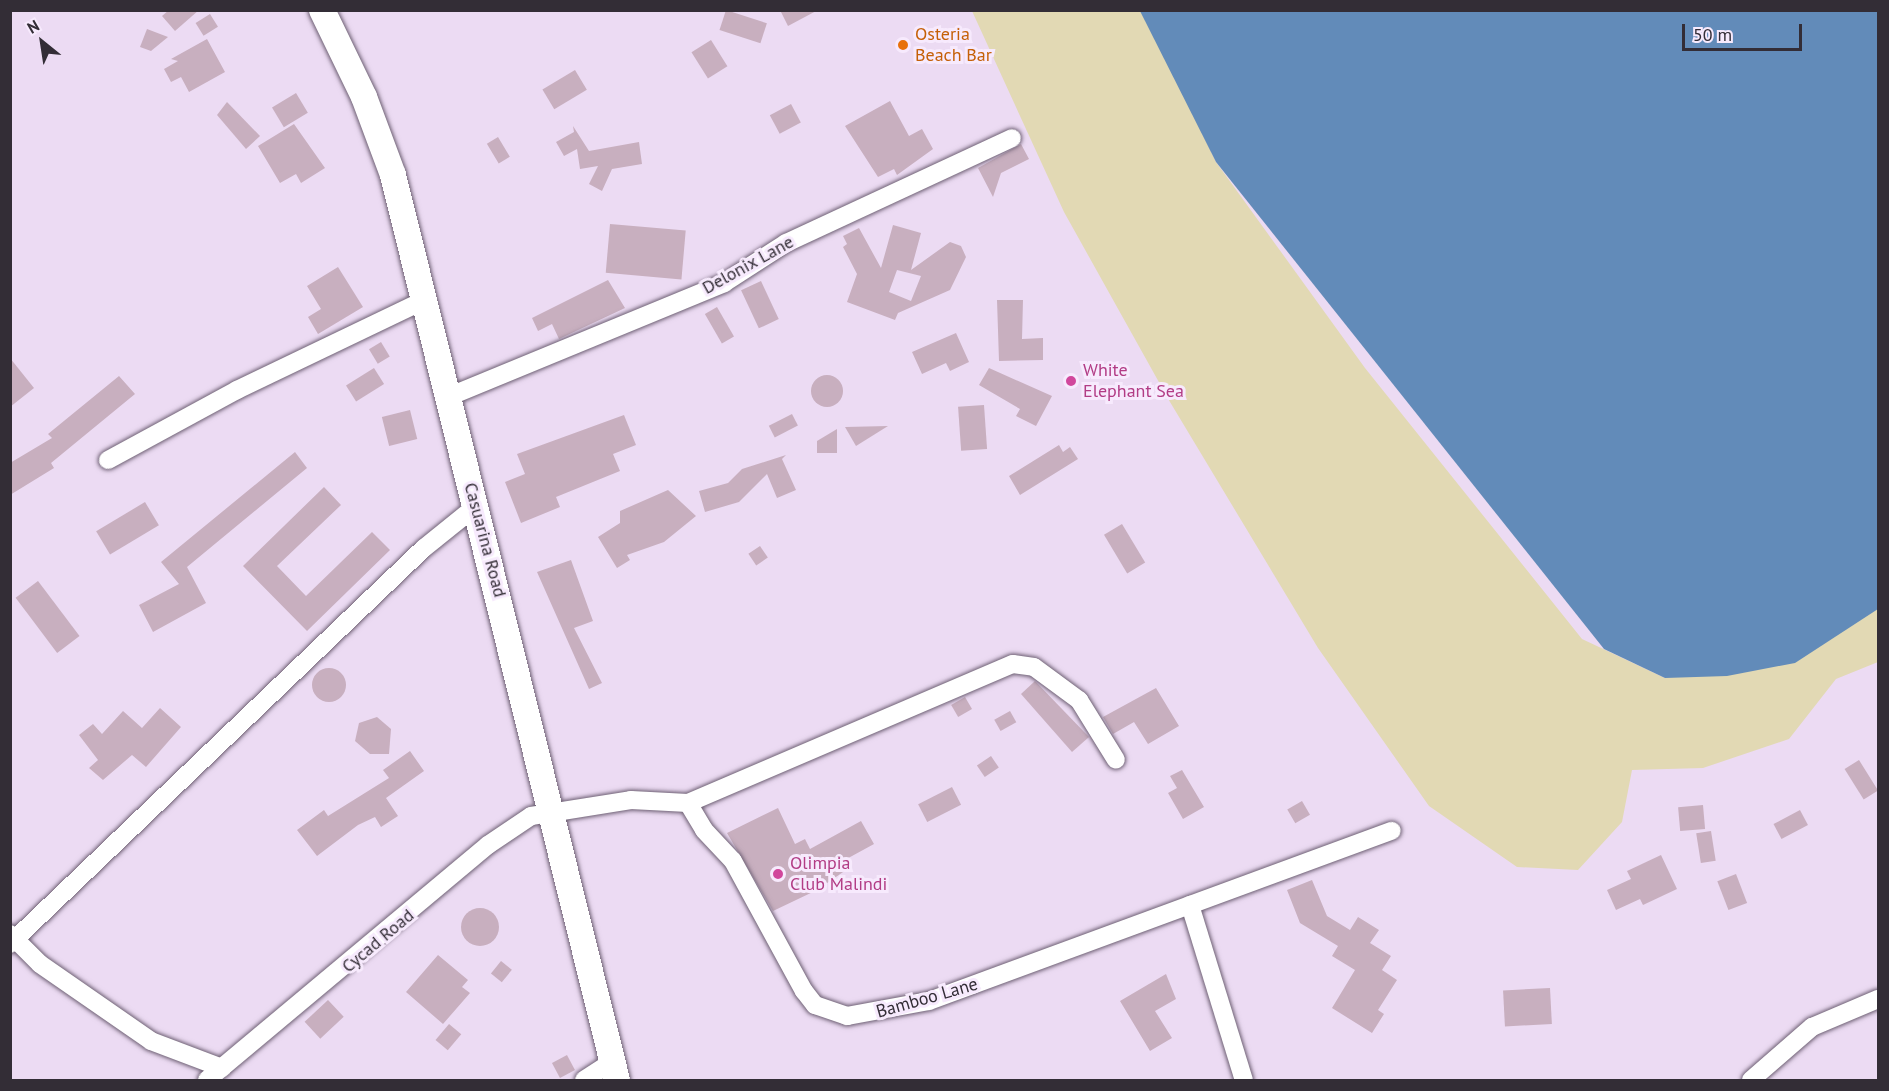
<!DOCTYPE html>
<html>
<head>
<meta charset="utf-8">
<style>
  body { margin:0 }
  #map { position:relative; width:1889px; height:1091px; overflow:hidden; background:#ecdbf3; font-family:"PT Sans",sans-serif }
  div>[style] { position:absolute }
  .sand>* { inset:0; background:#e2d9b4 }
  .water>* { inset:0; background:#628bb9 }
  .building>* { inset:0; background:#c8afbf; transform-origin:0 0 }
  .round { border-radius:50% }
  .roads { filter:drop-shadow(0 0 2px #6e6074) drop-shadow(0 0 2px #6e6074) }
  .street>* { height:18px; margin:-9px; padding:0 9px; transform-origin:9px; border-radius:9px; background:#fff }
  .secondary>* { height:26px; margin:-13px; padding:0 13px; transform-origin:13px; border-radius:13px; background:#fff }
  .dots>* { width:16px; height:16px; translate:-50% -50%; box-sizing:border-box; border:3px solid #f7eafd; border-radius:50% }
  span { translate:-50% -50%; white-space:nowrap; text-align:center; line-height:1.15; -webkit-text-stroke:6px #f7eafd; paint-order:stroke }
  .food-label { font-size:18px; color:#c56008 }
  .left { translate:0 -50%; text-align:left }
  .street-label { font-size:18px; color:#332d36 }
  .hotel-label { font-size:18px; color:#b23c85 }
  .frame { position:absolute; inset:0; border:12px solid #332d36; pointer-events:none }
  .north { position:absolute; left:12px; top:12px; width:60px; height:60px; -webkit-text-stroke:4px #f7eafd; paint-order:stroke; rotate:330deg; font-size:16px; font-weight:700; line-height:24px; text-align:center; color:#332d36 }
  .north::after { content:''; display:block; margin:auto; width:21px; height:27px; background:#332d36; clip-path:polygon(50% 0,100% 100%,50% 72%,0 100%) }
  .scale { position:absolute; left:1682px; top:24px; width:120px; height:27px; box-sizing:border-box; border:3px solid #332d36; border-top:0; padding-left:8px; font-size:18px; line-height:21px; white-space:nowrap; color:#332d36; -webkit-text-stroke:4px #f7eafd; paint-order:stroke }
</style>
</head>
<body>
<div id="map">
  <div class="sand">
    <div style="clip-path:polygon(972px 11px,1154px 11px,1171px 68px,1216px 162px,1365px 368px,1582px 639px,1665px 678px,1878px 577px,1878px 662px,1836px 679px,1789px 739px,1703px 768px,1632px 770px,1622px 822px,1578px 870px,1517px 867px,1429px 806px,1318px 648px,1170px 402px,1064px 212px)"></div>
  </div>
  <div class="water">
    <div style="clip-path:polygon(1140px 11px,1878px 11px,1878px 609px,1795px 663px,1727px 676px,1665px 678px,1604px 649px,1216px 162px)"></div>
  </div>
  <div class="building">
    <div style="clip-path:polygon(169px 10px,199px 10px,175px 31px,162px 16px)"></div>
    <div style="left:726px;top:10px;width:43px;height:21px;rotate:18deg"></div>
    <div style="clip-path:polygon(780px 10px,818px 10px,788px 26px)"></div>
    <div style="left:210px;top:14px;width:15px;height:17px;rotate:58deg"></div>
    <div style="clip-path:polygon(147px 29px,168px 37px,151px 51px,140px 47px)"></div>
    <div style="clip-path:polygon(207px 39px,225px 72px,189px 92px,181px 77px,171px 82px,164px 69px,178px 61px,171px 59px)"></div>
    <div style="left:711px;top:40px;width:31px;height:23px;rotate:58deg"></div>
    <div style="left:575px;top:70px;width:23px;height:38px;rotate:59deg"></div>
    <div style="left:296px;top:93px;width:23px;height:28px;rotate:59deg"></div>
    <div style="clip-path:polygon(890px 101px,909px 136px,922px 129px,933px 149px,897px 175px,894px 169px,878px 177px,845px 126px)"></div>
    <div style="clip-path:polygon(227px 102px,260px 136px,246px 149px,217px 115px)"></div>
    <div style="left:791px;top:104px;width:21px;height:24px;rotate:62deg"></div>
    <div style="clip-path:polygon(294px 124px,325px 168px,301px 183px,296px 174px,280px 183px,258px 146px)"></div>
    <div style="clip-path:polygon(573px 126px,589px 151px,639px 142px,642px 164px,612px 169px,602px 191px,589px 184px,598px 166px,580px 169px,577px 149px,564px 156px,556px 142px,574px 132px)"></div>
    <div style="left:498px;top:137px;width:23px;height:13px;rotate:59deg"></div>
    <div style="clip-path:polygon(1021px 144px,1029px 159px,1001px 173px,993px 197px,978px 168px)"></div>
    <div style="left:610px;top:224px;width:76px;height:49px;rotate:5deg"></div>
    <div style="clip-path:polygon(evenodd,893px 225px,921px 233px,911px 270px,950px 242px,961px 246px,966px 257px,950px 290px,898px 313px,895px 320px,847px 302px,857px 274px,843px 247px,847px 244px,843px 236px,859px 228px,881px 268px,893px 225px,897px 270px,921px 276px,911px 301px,889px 292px,897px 270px)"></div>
    <div style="clip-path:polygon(338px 267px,363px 307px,318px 334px,308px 317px,321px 309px,307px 286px)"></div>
    <div style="clip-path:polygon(608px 280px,625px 308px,559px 339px,552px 324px,538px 331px,532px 318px)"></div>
    <div style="left:761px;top:281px;width:42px;height:22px;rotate:65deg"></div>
    <div style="clip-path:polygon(997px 300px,1023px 300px,1022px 339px,1043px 338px,1043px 360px,999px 361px)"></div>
    <div style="left:717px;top:307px;width:34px;height:14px;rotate:60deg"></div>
    <div style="clip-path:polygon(956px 333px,969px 362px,950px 371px,946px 363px,922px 374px,912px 352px)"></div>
    <div style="left:381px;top:342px;width:17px;height:14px;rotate:59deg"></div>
    <div style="clip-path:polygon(10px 358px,34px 388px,10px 407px)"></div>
    <div style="left:374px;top:368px;width:19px;height:33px;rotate:58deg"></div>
    <div style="clip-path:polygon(989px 368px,1052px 396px,1036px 426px,1016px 416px,1020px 409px,979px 385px)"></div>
    <div class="round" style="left:811px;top:375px;width:32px;height:32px"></div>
    <div style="clip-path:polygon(119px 376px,135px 394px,51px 463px,54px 468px,10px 495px,10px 463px,52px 438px,48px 434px)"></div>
    <div style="left:984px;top:405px;width:44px;height:26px;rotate:86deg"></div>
    <div style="left:410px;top:410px;width:30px;height:29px;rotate:76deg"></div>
    <div style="left:792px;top:414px;width:13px;height:26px;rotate:63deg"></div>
    <div style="clip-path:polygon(624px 415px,636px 445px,613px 454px,620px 471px,556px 497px,560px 507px,521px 523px,505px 482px,525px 474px,517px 454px)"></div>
    <div style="clip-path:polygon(888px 426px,856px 446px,845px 427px)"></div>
    <div style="clip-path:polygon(837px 429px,837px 453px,817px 453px,817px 441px)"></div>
    <div style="clip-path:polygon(1059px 445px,1063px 452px,1070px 447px,1078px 459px,1020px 495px,1009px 476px)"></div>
    <div style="clip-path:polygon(295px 452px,307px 468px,187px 567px,206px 603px,153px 632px,139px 605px,179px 584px,161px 562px)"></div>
    <div style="clip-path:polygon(786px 455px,782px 459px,796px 490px,777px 498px,767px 474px,739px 502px,705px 512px,699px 491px,728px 483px,742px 469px)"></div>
    <div style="clip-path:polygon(324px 487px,341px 505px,277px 566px,306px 596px,372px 532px,390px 550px,307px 631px,243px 566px)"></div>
    <div style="clip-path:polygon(668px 490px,696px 516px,664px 542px,627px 555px,630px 560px,617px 568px,598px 537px,620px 523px,620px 511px)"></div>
    <div style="left:145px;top:502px;width:27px;height:57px;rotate:59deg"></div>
    <div style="left:1122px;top:524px;width:45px;height:21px;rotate:59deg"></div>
    <div style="left:760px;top:546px;width:14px;height:14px;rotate:56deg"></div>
    <div style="clip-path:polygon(571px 560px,593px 621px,574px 628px,602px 683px,589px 689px,537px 572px)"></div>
    <div style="left:38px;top:581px;width:69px;height:28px;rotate:53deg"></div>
    <div class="round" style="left:312px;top:668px;width:34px;height:34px"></div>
    <div style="clip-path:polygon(1035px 681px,1089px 737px,1072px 752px,1021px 694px)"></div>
    <div style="clip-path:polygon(1156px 688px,1179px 726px,1148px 744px,1134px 722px,1113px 734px,1103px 717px)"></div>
    <div style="left:965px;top:697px;width:14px;height:16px;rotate:60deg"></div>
    <div style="clip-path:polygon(160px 708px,181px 727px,146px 767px,132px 755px,103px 780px,89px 768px,98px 760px,79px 735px,93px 724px,102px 734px,123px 711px,142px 728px)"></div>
    <div style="left:1010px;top:711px;width:13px;height:18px;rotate:61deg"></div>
    <div style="clip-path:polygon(377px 717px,391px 729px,389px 754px,370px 754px,355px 741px,359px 723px)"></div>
    <div style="clip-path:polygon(410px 751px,424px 771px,386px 798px,398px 816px,381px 827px,375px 817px,358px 825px,317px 856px,297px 830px,324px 810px,328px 816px,389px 778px,383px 770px)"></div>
    <div style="left:991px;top:756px;width:14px;height:17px;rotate:56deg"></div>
    <div style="left:1859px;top:760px;width:36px;height:17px;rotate:58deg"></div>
    <div style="clip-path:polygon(1182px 770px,1204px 807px,1183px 819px,1168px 793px,1177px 788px,1170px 776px)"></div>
    <div style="left:952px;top:787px;width:20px;height:38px;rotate:63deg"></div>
    <div style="left:1302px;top:801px;width:16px;height:17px;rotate:60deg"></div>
    <div style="left:1703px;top:805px;width:24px;height:25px;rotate:85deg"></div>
    <div style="clip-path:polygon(778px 808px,795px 844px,805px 839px,810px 849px,861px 821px,874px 844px,841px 862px,846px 870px,817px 890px,773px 911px,727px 833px)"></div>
    <div style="left:1800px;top:810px;width:17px;height:30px;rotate:62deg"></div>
    <div style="left:1711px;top:831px;width:30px;height:15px;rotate:81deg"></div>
    <div style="clip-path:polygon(1661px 855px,1677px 889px,1643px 905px,1640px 899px,1616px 910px,1607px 890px,1631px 879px,1627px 871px)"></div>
    <div style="left:1736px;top:874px;width:31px;height:20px;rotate:69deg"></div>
    <div style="clip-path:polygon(1312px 880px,1327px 916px,1350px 930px,1358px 917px,1379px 930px,1370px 943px,1391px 956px,1382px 970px,1397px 980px,1378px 1010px,1384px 1014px,1372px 1033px,1332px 1008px,1355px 970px,1332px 956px,1338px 946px,1300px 923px,1287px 890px)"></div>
    <div class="round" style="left:461px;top:908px;width:38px;height:38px"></div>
    <div style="clip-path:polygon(438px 955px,468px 980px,462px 987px,470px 993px,443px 1024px,406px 992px)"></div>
    <div style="left:501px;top:961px;width:14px;height:16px;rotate:39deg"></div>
    <div style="clip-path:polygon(1166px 974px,1176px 999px,1155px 1011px,1172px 1038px,1150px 1051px,1120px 1001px)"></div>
    <div style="left:1550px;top:988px;width:36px;height:47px;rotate:87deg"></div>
    <div style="left:328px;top:1000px;width:23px;height:32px;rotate:47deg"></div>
    <div style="left:449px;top:1024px;width:16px;height:21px;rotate:40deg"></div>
    <div style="left:567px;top:1055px;width:17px;height:17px;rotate:62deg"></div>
  </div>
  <div class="roads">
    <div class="street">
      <div style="left:448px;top:397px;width:299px;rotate:-22.4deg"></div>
      <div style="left:724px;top:283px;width:74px;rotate:-32.8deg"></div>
      <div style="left:786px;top:243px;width:249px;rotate:-24.9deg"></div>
      <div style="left:108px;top:460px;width:147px;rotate:-28.5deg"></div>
      <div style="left:237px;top:390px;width:208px;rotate:-25.6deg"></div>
      <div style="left:688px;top:803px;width:353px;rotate:-23.2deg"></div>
      <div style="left:1013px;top:664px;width:21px;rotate:8deg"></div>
      <div style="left:1034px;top:667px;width:56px;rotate:36.3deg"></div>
      <div style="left:1079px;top:700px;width:70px;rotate:58.3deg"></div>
      <div style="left:1190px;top:905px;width:183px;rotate:72.9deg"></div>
      <div style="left:10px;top:934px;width:42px;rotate:45deg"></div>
      <div style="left:40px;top:964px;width:135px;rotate:34.7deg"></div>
      <div style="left:151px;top:1041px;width:76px;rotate:20.8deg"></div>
      <div style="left:10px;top:944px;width:573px;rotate:-43.73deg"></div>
      <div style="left:424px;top:548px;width:65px;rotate:-38.8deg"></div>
      <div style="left:207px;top:1080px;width:366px;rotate:-39.9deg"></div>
      <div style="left:488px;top:845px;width:52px;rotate:-34deg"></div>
      <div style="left:531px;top:816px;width:101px;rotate:-9.1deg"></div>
      <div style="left:631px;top:800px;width:57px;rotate:3deg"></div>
      <div style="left:688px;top:803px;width:31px;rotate:59deg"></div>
      <div style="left:704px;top:830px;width:42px;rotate:46.9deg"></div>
      <div style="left:733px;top:861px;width:148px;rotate:61.4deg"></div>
      <div style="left:804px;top:991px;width:18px;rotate:52deg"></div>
      <div style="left:815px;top:1005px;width:34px;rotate:19deg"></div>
      <div style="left:847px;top:1016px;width:83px;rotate:-10.4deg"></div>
      <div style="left:929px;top:1001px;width:493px;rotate:-20.2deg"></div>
      <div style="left:584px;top:1080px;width:35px;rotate:-33deg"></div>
      <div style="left:1751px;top:1080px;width:81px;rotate:-41deg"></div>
      <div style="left:1812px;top:1027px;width:72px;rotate:-23deg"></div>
    </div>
    <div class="secondary">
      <div style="left:322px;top:10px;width:97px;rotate:64.2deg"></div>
      <div style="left:364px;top:97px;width:83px;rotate:69.6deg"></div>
      <div style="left:393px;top:175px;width:932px;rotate:76.1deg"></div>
    </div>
  </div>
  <div class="dots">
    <div style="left:903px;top:45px;background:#e8710a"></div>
    <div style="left:1071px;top:381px;background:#d1479c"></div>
    <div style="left:778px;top:874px;background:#d1479c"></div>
  </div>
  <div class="food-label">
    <span class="left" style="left:915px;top:45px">Osteria<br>Beach Bar</span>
  </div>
  <div class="street-label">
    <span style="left:748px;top:265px;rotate:-29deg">Delonix Lane</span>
    <span style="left:485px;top:540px;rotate:75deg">Casuarina Road</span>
    <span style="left:378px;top:941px;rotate:-40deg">Cycad Road</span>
    <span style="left:927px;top:998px;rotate:-16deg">Bamboo Lane</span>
  </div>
  <div class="hotel-label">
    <span class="left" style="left:1083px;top:381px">White<br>Elephant Sea</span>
    <span class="left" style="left:790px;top:874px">Olimpia<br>Club Malindi</span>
  </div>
  <div class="frame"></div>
  <div class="north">N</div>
  <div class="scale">50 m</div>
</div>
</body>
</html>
